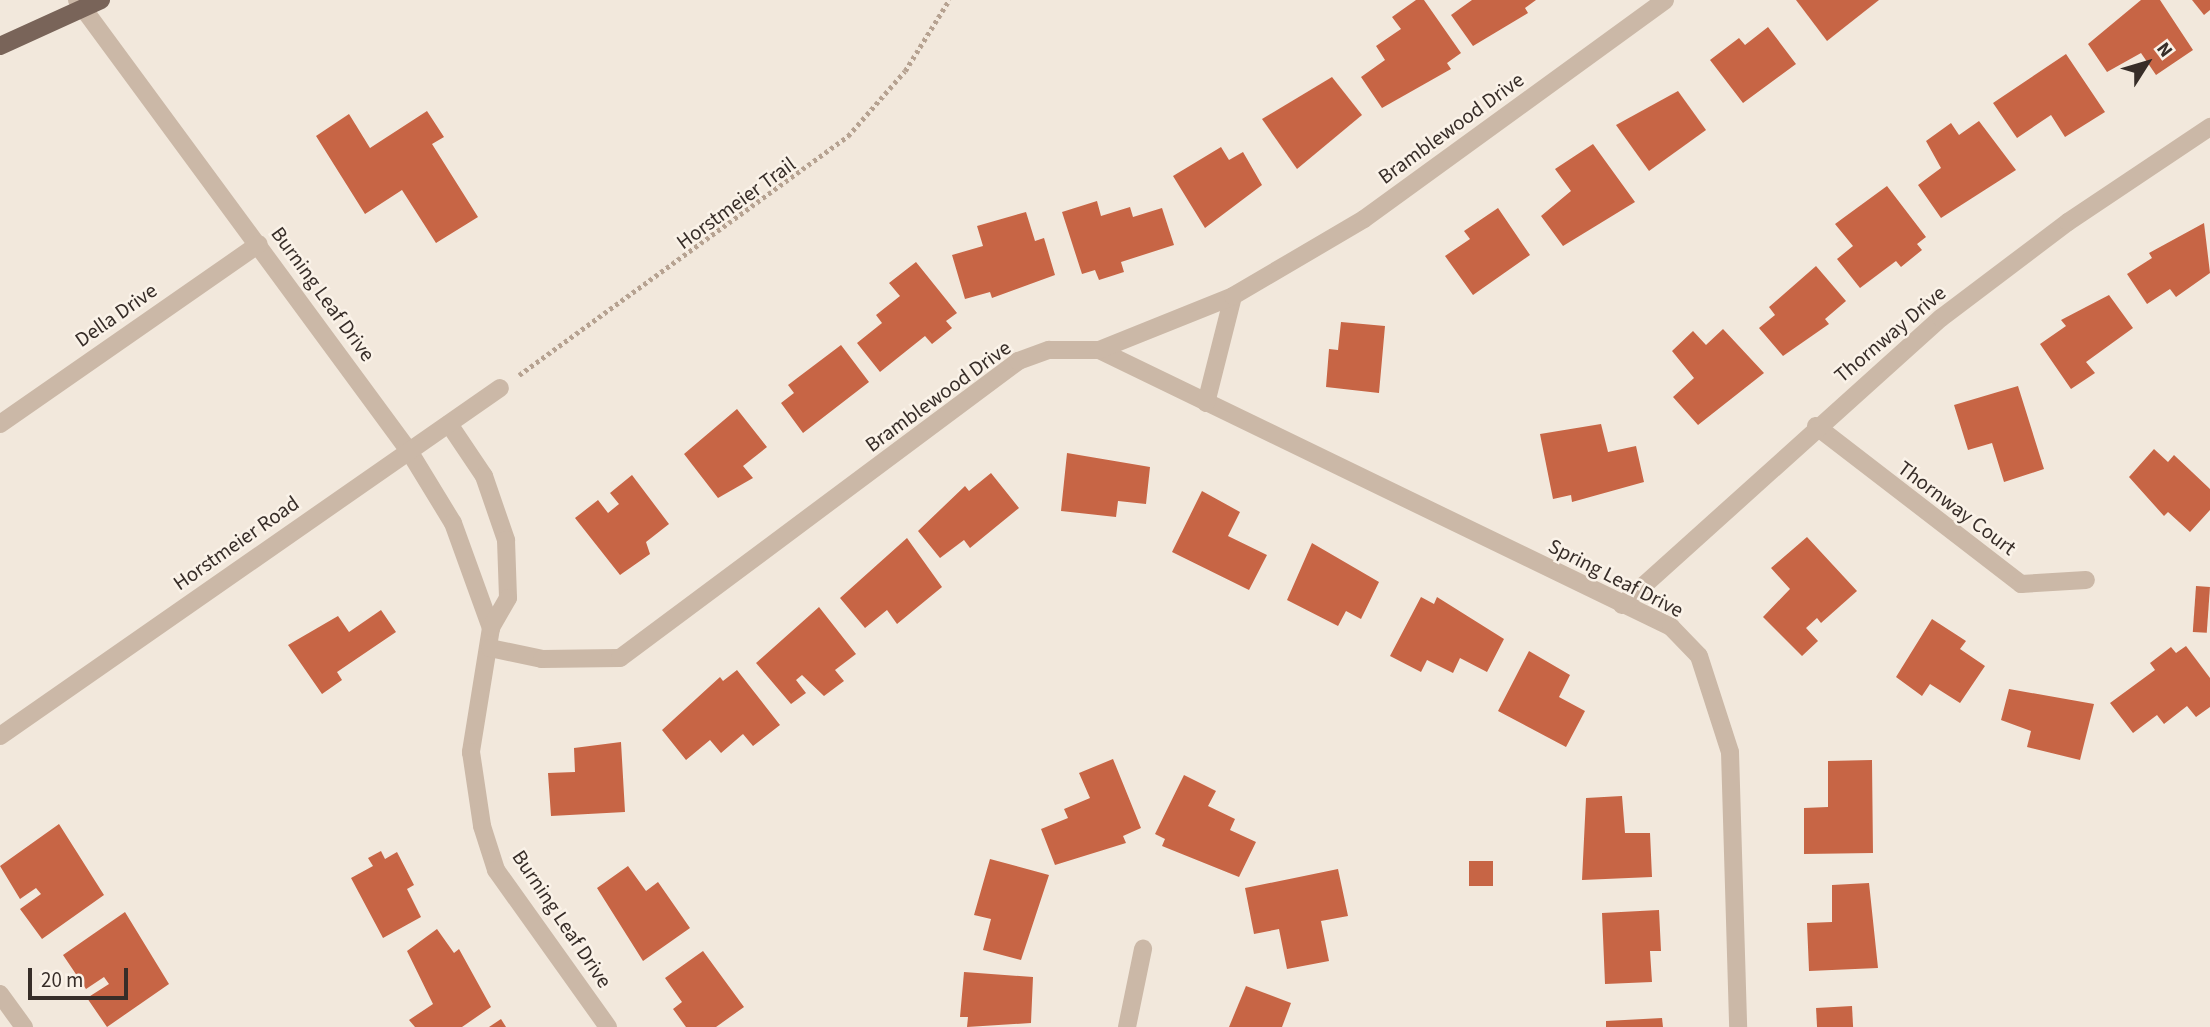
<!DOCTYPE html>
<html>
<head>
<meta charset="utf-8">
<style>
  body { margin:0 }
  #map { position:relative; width:2210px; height:1027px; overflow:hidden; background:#f2e8dc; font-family:"Source Sans 3",sans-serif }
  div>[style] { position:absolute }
  .building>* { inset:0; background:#c76545; transform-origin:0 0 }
  .path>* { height:4.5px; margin-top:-2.25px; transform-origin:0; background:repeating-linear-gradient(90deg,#b6a291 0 3.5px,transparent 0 7px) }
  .street>* { height:18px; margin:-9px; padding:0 9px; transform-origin:9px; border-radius:9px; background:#cbb8a7 }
  .primary>* { height:18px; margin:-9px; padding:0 9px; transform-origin:9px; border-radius:9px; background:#796459 }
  span { translate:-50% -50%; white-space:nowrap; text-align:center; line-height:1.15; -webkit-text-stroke:5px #faf2e8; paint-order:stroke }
  .street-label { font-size:21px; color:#372d28 }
  .north { position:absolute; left:2112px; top:28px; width:70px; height:70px; -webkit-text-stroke:5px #faf2e8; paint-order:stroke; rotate:53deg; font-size:19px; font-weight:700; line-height:28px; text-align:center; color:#372d28 }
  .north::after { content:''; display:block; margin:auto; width:24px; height:32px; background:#372d28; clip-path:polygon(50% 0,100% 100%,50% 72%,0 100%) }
  .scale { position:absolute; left:28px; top:968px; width:100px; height:32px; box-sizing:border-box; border:4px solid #372d28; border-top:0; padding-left:9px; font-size:21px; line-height:24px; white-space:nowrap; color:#372d28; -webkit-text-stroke:5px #faf2e8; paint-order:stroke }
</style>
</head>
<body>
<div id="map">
  <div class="building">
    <div style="clip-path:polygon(1416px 0,1424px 0,1461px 53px,1447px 63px,1451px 69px,1382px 108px,1361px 77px,1385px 60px,1376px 46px,1401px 29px,1392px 17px)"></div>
    <div style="clip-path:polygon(1472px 0,1536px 0,1525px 8px,1528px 13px,1473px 46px,1451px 15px)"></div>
    <div style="clip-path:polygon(1796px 0,1879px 0,1827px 41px)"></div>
    <div style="clip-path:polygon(2141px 0,2160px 0,2193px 50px,2156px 75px,2141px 53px,2107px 72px,2088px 44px)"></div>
    <div style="clip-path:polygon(2192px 0,2210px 0,2210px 10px,2204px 15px)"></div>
    <div style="clip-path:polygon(1768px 27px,1796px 64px,1743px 103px,1710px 60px,1739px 38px,1745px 45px)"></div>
    <div style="clip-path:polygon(2066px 54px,2105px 112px,2065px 137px,2051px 115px,2017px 138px,1993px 103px)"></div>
    <div style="clip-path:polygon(1332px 77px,1362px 115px,1297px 169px,1262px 119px)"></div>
    <div style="clip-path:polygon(1678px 91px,1706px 130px,1649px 171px,1616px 125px)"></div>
    <div style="clip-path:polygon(427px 111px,444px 137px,432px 144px,478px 217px,436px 243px,402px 190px,365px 214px,316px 136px,349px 114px,370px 148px)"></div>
    <div style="clip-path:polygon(1979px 121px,2016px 170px,1941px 218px,1918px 185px,1941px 168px,1926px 141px,1951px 123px,1959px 135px)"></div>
    <div style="clip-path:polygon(1593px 144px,1635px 202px,1563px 246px,1541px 216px,1571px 191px,1555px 169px)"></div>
    <div style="clip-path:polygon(1221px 147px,1229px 160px,1243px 152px,1262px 185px,1205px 228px,1173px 176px)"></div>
    <div style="clip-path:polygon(1887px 186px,1926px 237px,1917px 244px,1922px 250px,1901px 267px,1896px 261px,1860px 288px,1837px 259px,1853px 246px,1835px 224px)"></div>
    <div style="clip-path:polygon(1097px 201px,1101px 216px,1130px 207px,1133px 217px,1162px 208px,1174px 245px,1121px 262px,1124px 272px,1099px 280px,1095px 270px,1082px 274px,1062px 212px)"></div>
    <div style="clip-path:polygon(1498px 208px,1530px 255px,1473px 295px,1445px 256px,1470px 239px,1464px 231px)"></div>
    <div style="clip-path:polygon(1026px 212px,1035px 241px,1044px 238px,1055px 275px,992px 298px,990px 292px,965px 299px,952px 255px,983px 246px,977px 226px)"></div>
    <div style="clip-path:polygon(2204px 223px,2210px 273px,2176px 297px,2170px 289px,2147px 304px,2127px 274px,2152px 258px,2149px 253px)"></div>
    <div style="clip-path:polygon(916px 262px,957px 313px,946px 321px,952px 328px,932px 344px,925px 336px,880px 372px,857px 343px,882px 323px,876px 315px,900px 296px,889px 283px)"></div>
    <div style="clip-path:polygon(1816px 266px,1846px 301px,1825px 319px,1829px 324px,1783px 356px,1759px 328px,1775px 315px,1769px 307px)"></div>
    <div style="clip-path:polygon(2109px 295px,2133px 328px,2086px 362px,2095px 373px,2071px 389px,2040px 344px,2066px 326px,2061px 320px)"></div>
    <div style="clip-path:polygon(1341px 322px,1385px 326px,1379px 393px,1326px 387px,1329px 349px,1338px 350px)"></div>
    <div style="clip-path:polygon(1723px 329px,1764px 373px,1698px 425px,1673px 397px,1694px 378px,1672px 351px,1693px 331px,1706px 345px)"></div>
    <div style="clip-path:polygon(841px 345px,869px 382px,803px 433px,781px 403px,794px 393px,788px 385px)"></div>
    <div style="clip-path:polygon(2018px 386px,2044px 469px,2004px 482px,1992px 443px,1968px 450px,1954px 405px)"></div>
    <div style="clip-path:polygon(737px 409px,767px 447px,743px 466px,753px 478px,718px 498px,684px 454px)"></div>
    <div style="clip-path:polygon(1601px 424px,1608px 452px,1636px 446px,1644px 482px,1572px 502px,1571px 495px,1553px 499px,1540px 434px)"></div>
    <div style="clip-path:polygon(2154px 449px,2168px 462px,2174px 455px,2210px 489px,2210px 510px,2190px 532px,2168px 512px,2164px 516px,2129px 477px)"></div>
    <div style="clip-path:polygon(1067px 453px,1150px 467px,1146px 504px,1118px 501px,1116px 517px,1061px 511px)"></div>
    <div style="clip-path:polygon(991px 473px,1019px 508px,970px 548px,964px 540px,940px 558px,918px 531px,965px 486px,969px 491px)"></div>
    <div style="clip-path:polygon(632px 475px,669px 524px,646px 542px,650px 554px,620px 575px,575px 518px,598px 500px,608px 513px,619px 504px,610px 493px)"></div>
    <div style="clip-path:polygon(1202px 491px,1240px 512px,1228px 536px,1267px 555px,1249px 590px,1172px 552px)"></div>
    <div style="clip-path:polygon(1807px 537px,1857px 591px,1821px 623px,1817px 618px,1806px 628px,1818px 641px,1802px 656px,1763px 617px,1790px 589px,1771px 568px)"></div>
    <div style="clip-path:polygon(907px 538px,942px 587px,897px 624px,887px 610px,865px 628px,840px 598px)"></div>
    <div style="clip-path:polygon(1312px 543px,1379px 582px,1361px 619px,1346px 611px,1338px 626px,1287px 600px)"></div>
    <div style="left:2196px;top:586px;width:14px;height:46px;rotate:4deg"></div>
    <div style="clip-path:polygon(1421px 597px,1434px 604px,1437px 597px,1504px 639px,1487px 672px,1460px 658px,1453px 673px,1427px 660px,1421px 672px,1390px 656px)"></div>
    <div style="clip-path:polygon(819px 607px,856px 654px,835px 670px,844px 681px,824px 696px,802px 675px,796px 680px,806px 693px,791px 704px,756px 663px)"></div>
    <div style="clip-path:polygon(381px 610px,396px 632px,337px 672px,342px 680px,322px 694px,288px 645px,338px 616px,349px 632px)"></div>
    <div style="clip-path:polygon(1932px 619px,1966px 641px,1960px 649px,1985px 666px,1960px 703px,1930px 684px,1922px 696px,1896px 677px)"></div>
    <div style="clip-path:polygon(2186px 646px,2210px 678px,2210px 707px,2196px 717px,2187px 706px,2164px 724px,2157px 715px,2133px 733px,2110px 703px,2155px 670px,2150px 663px,2171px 647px,2176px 653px)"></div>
    <div style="clip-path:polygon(1529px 651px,1570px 675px,1559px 697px,1585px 711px,1566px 747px,1498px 711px)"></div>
    <div style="clip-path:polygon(737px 670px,780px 725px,753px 746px,743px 734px,721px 753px,710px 740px,686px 760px,662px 730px,720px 677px,723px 681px)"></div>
    <div style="clip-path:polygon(2009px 689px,2094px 704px,2080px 760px,2027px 747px,2031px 731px,2001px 720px)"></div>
    <div style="clip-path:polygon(621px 742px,625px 812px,551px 816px,548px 773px,575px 772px,574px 748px)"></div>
    <div style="clip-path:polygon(1113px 759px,1141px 828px,1123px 836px,1126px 843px,1055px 865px,1041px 829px,1068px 818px,1064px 809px,1090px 798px,1079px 773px)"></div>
    <div style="clip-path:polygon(1872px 760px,1873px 853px,1804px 854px,1804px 808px,1828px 807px,1828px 761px)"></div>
    <div style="clip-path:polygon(1184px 775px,1216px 791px,1208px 806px,1235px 819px,1230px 830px,1256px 842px,1239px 877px,1162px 846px,1165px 839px,1155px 834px)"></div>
    <div style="clip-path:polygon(1622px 796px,1625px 833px,1650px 833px,1652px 877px,1582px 880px,1586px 798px)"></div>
    <div style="clip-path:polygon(59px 824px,104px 895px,42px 939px,20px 909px,41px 894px,36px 888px,20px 899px,0 866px)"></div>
    <div style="clip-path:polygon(381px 851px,385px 859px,397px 852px,414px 885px,407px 889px,421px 917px,383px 938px,351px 878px,373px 866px,368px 858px)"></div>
    <div style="clip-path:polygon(990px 859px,1049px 875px,1021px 960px,983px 950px,991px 919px,974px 915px)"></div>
    <div style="left:1469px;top:861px;width:24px;height:25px"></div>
    <div style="clip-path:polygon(628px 866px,646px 891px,658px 882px,690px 928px,643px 961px,597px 888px)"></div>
    <div style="clip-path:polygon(1338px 869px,1348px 916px,1321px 921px,1329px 961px,1287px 969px,1279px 929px,1254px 934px,1245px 888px)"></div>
    <div style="clip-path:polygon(1869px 883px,1878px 968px,1809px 971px,1807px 923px,1832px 922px,1832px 885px)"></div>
    <div style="clip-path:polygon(1659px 910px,1661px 951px,1650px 951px,1652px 982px,1605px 984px,1602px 913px)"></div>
    <div style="clip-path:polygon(125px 912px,169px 984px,107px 1027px,87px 998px,109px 984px,104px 977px,86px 989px,63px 955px)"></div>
    <div style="clip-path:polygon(437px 929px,454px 953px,459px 949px,491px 1007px,462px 1027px,415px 1027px,409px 1020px,433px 1004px,407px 951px)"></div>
    <div style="clip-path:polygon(703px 951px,744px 1007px,716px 1027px,686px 1027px,673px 1009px,682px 1002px,665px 978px)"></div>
    <div style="clip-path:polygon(964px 972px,1033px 977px,1031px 1023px,967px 1027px,968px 1017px,960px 1017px)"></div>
    <div style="clip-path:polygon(1246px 986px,1291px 1003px,1282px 1027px,1229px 1027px)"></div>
    <div style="left:1852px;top:1006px;width:21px;height:36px;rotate:87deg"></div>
    <div style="clip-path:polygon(1662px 1018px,1663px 1027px,1606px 1027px,1606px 1021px)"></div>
    <div style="clip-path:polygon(501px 1019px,506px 1027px,489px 1027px)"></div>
  </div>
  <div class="path">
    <div style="left:519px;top:375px;width:407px;rotate:-36deg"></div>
    <div style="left:848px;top:136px;width:86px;rotate:-48.8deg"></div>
    <div style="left:905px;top:71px;width:84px;rotate:-58.2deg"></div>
  </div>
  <div class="street">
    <div style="left:77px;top:0;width:560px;rotate:53.64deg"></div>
    <div style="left:409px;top:451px;width:84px;rotate:58.6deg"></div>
    <div style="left:453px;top:523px;width:112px;rotate:70.1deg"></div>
    <div style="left:491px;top:628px;width:126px;rotate:99.2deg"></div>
    <div style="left:471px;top:752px;width:75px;rotate:81.5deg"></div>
    <div style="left:482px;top:826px;width:46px;rotate:72.3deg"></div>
    <div style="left:496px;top:870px;width:193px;rotate:54.5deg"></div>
    <div style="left:1099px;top:350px;width:636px;rotate:25.84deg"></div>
    <div style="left:1671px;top:627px;width:40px;rotate:46deg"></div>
    <div style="left:1699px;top:656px;width:101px;rotate:72.1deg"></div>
    <div style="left:1730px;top:752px;width:275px;rotate:88.3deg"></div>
    <div style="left:1206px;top:403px;width:110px;rotate:-75.8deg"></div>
    <div style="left:0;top:424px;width:315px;rotate:-34.8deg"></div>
    <div style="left:449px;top:424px;width:63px;rotate:56.1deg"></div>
    <div style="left:484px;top:476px;width:68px;rotate:71deg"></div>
    <div style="left:506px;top:540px;width:58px;rotate:88deg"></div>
    <div style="left:508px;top:598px;width:34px;rotate:120deg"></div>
    <div style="left:1816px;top:426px;width:259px;rotate:37.6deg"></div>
    <div style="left:2021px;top:584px;width:65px;rotate:-3.5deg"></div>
    <div style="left:1622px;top:605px;width:429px;rotate:-42deg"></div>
    <div style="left:1941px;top:318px;width:159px;rotate:-37.1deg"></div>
    <div style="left:2068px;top:222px;width:171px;rotate:-33.8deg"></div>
    <div style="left:490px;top:648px;width:53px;rotate:11.9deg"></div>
    <div style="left:542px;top:659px;width:78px;rotate:-0.7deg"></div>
    <div style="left:620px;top:658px;width:497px;rotate:-36.7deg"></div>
    <div style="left:1018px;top:361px;width:33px;rotate:-20deg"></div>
    <div style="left:1049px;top:350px;width:50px"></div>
    <div style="left:1099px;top:350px;width:144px;rotate:-21.9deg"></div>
    <div style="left:1233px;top:296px;width:152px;rotate:-30.4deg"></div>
    <div style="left:1364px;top:219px;width:372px;rotate:-36deg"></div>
    <div style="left:0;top:736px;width:609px;rotate:-34.84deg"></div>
    <div style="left:0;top:994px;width:41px;rotate:54deg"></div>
    <div style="left:1127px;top:1027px;width:80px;rotate:-78.4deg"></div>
  </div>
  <div class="primary">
    <div style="left:0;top:46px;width:111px;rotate:-24.5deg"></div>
  </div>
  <div class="street-label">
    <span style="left:1451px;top:128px;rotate:-36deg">Bramblewood Drive</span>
    <span style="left:736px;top:203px;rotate:-36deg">Horstmeier Trail</span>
    <span style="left:323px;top:294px;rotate:54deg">Burning Leaf Drive</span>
    <span style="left:116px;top:315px;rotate:-35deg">Della Drive</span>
    <span style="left:1890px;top:334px;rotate:-40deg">Thornway Drive</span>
    <span style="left:938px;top:396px;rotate:-36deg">Bramblewood Drive</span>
    <span style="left:1957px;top:508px;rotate:37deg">Thornway Court</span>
    <span style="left:236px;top:543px;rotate:-35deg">Horstmeier Road</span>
    <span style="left:1616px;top:578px;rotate:27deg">Spring Leaf Drive</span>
    <span style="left:562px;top:919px;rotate:56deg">Burning Leaf Drive</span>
  </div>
  <div class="north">N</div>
  <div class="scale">20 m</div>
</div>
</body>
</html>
